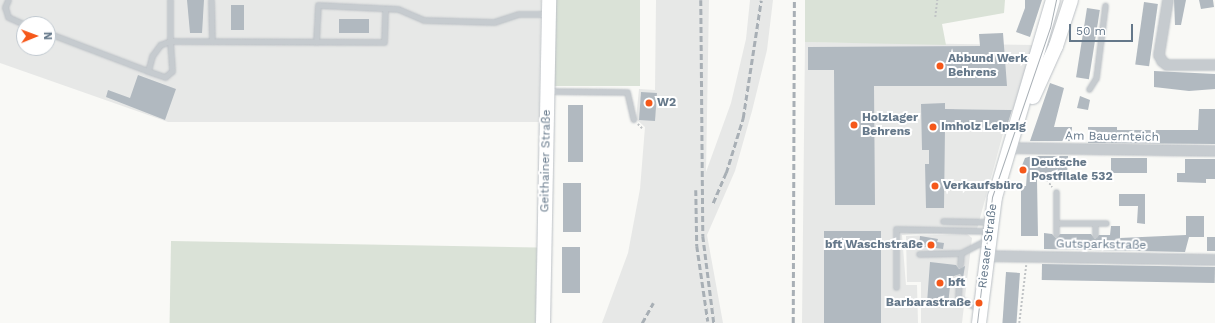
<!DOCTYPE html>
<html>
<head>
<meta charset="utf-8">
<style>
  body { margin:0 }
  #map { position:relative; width:1215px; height:323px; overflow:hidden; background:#f9f9f6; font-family:"Work Sans",sans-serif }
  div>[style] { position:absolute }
  .built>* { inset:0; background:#e7e8e7 }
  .green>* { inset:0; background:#dae2d7; transform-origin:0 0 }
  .building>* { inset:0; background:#b1b9c0; transform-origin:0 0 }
  .path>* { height:1.5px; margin-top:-0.75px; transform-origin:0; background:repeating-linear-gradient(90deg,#c0c3c5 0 2px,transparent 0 4px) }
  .roads { filter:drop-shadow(0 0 1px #bbc0c5) drop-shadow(0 0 1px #bbc0c5) }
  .lane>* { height:5px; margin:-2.5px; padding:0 2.5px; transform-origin:2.5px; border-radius:2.5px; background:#c6cbcf }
  .street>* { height:10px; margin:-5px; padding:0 5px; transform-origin:5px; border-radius:5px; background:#c6cbcf }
  .secondary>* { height:14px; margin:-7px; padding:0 7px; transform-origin:7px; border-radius:7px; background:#fff }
  .tram>* { height:1px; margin:-0.5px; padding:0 0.5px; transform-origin:0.5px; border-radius:0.5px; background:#a8afb5 }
  .rail>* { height:2.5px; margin-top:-1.25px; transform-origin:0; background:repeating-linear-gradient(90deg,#a8afb5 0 6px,transparent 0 9px) }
  .dots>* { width:11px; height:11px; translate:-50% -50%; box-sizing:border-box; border:2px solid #fff; border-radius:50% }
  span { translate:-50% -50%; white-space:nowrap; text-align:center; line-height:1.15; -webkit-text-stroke:4px #fff; paint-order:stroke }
  .poi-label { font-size:12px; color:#65788a; font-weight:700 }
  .left { translate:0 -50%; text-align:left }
  .right { translate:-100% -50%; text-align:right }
  .street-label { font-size:12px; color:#65788a }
  .north { position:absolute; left:16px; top:16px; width:40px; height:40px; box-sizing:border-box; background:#fff; border:1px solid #c1c9d0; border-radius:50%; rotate:89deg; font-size:11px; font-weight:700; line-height:16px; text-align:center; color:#65788a }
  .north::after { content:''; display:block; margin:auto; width:14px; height:18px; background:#f5581a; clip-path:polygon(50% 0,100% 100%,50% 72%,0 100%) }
  .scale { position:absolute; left:1069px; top:24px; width:64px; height:18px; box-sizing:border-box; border:2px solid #65788a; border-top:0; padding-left:5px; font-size:12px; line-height:14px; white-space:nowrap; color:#65788a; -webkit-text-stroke:3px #fff; paint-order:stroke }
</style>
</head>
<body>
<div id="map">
  <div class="built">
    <div style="clip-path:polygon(evenodd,0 0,541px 0,539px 122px,168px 122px,0 63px,0 0,24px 24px,48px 24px,48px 48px,24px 48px,24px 24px)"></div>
    <div style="clip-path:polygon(656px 0,709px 0,706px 172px,731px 103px,746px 39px,750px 0,773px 0,767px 50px,752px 111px,735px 171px,707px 235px,723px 323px,602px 323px,628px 253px,640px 189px,645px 127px,636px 119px,639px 89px,655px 90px)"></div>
    <div style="clip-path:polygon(805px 42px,1035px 45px,1013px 110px,954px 109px,954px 129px,1004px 130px,977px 229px,902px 235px,906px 285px,917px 285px,918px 323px,802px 323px)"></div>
    <div style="clip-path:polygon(967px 234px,972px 238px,962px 323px,921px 323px,921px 282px,907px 282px,906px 236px)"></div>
  </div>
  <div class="green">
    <div style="left:551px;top:0;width:89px;height:86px"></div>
    <div style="clip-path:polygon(805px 0,1005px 0,1004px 13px,942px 24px,946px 45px,805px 42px)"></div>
    <div style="left:171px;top:241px;width:366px;height:82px;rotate:1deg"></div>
  </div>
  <div class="building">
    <div style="clip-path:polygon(187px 0,204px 0,202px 33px,190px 33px)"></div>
    <div style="clip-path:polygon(1025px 0,1042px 0,1030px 37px,1016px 32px,1025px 8px)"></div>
    <div style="clip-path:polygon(1174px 0,1186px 0,1181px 25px,1175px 25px)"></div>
    <div style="clip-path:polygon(1199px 0,1213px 0,1214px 7px,1201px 9px)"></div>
    <div style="left:1144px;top:2px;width:14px;height:63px;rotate:8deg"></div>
    <div style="left:231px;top:5px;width:13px;height:25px"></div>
    <div style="left:1087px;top:8px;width:13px;height:70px;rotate:9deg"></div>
    <div style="left:369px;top:19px;width:14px;height:30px;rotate:90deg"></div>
    <div style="clip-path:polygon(1003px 33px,1007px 86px,874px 86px,875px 205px,835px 205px,834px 70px,808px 70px,808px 47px,980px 46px,979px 34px)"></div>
    <div style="clip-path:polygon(1154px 71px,1215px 74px,1215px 89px,1189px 91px,1154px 87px)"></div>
    <div style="clip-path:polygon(138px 75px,176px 89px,165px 120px,106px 97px,108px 90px,130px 98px)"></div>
    <div style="clip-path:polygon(1050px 83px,1064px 88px,1054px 127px,1072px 127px,1072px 141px,1030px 141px)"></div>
    <div style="left:641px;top:92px;width:16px;height:28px;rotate:4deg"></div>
    <div style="clip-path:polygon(1080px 96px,1090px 100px,1088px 110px,1077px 108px)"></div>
    <div style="clip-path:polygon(945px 103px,945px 109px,1012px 110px,1006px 129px,945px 128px,944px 208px,926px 208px,925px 164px,929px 164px,929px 150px,922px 150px,921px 104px)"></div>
    <div style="left:568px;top:105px;width:15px;height:57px"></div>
    <div style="clip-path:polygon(1199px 109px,1215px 109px,1215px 144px,1088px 143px,1088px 127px,1117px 127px,1117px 130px,1198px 130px)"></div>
    <div style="clip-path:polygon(1032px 156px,1068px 156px,1067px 176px,1065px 179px,1037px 179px,1038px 236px,1021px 236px,1021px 186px,1026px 186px,1027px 173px,1019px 173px,1025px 158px)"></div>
    <div style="left:1111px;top:158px;width:36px;height:15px"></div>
    <div style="clip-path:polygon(1185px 159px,1215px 159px,1215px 179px,1206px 179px,1206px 183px,1177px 182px,1177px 173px,1185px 173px)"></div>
    <div style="left:563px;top:183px;width:18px;height:49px"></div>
    <div style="clip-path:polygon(1119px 194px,1145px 194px,1145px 224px,1137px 223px,1138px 206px,1119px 206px)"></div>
    <div style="clip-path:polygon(1186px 216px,1204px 216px,1204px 237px,1189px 237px,1185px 252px,1044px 249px,1044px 233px,1052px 234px,1056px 238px,1060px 234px,1091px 234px,1095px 239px,1099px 235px,1110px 235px,1111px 226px,1120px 226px,1120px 238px,1186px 235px)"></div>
    <div style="left:824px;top:231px;width:57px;height:92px"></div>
    <div style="clip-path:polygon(920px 236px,938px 239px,937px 242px,944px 243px,943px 249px,919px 246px)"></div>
    <div style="left:1207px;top:237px;width:8px;height:14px"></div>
    <div style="left:562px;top:247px;width:18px;height:46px"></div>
    <div style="clip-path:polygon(930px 262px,956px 265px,959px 269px,965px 266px,963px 278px,960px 274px,951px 277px,948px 305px,927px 303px)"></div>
    <div style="left:1042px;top:264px;width:173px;height:16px;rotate:1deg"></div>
    <div style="left:1006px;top:272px;width:14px;height:51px;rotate:4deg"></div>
  </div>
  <div class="path">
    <div style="left:935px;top:17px;width:17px;rotate:-83deg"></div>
    <div style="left:638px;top:124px;width:6px;rotate:45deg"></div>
    <div style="left:1047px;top:174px;width:6px;rotate:90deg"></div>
    <div style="left:1047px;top:180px;width:9px;rotate:54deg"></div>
    <div style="left:1019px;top:323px;width:58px;rotate:-83.1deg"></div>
  </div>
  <div class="roads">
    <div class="lane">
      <div style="left:8px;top:0;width:8px;rotate:113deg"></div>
      <div style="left:5px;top:7px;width:10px;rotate:73deg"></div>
      <div style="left:8px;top:17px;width:17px;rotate:24deg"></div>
      <div style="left:170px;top:0;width:41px;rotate:90deg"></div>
      <div style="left:170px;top:41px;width:30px;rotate:86deg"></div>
      <div style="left:172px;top:71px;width:9px;rotate:139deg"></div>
      <div style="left:165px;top:77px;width:18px;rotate:-161deg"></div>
      <div style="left:148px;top:71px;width:16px;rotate:-75deg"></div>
      <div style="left:152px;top:56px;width:14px;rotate:-54deg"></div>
      <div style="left:160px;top:45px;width:11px;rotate:-22deg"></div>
      <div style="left:170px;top:41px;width:214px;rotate:0.3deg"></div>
      <div style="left:384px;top:42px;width:33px;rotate:-88deg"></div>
      <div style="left:211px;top:0;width:41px;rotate:88.6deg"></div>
      <div style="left:48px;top:33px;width:107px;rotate:20.8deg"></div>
      <div style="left:316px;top:42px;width:37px;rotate:-87deg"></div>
      <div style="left:318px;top:5px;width:80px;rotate:2.9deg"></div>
      <div style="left:398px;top:9px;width:28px;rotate:23deg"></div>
      <div style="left:424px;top:20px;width:70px;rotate:1.6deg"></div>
      <div style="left:494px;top:22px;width:26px;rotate:-18deg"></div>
      <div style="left:519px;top:14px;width:30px"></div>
      <div style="left:1089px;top:89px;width:13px;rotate:-58deg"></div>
      <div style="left:1096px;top:78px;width:73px;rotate:-82.9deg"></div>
      <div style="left:548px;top:91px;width:79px;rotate:0.7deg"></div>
      <div style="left:627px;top:92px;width:28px;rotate:77deg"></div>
      <div style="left:943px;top:221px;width:47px;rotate:1.2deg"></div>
      <div style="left:1056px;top:223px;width:50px"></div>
      <div style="left:1056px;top:234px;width:42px;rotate:-90deg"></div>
      <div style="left:1095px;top:235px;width:12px;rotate:-90deg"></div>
      <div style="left:919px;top:254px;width:42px;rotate:-1.4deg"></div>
      <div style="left:960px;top:265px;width:12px;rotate:-85deg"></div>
      <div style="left:961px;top:253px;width:29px;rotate:-27deg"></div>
      <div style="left:959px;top:278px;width:20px;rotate:93deg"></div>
      <div style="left:958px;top:298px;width:25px;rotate:27deg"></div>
      <div style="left:896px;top:287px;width:58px;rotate:-90deg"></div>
      <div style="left:896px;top:229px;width:93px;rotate:1.2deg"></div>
    </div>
    <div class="street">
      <div style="left:1168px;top:0;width:56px;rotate:99.3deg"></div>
      <div style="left:1159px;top:55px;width:7px;rotate:63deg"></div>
      <div style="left:1162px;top:61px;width:6px;rotate:39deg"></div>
      <div style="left:1167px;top:65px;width:48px"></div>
      <div style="left:1009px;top:148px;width:206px;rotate:0.8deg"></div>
      <div style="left:986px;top:256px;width:229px;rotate:1deg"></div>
    </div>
    <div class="secondary">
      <div style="left:1033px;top:97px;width:56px;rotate:-65.7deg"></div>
      <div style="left:1056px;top:46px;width:48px;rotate:-71.9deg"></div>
      <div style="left:543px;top:323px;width:323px;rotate:-88.9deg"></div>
      <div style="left:979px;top:323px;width:127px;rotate:-82.8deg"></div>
      <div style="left:995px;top:197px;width:205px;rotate:-73.6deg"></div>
    </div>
  </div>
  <div class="tram">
    <div style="left:977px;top:323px;width:127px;rotate:-83.2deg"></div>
    <div style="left:992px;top:197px;width:179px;rotate:-71.1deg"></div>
    <div style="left:1050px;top:28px;width:29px;rotate:-78deg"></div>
  </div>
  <div class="rail">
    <div style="left:701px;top:0;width:236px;rotate:89.5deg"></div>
    <div style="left:703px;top:236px;width:88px;rotate:82.8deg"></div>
    <div style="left:696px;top:190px;width:56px;rotate:89deg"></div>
    <div style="left:697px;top:246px;width:76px;rotate:81.7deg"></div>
    <div style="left:713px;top:203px;width:33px;rotate:-67deg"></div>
    <div style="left:726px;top:173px;width:58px;rotate:-72.8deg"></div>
    <div style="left:743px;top:118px;width:119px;rotate:-81.3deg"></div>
    <div style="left:642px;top:323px;width:23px;rotate:-61deg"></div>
    <div style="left:793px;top:323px;width:323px;rotate:-89.8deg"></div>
  </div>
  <div class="dots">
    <div style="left:940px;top:66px;background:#f5581a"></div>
    <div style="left:649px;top:103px;background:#f5581a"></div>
    <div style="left:854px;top:125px;background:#f5581a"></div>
    <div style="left:933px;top:127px;background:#f5581a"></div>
    <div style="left:1023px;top:170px;background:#f5581a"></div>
    <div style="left:935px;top:186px;background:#f5581a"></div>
    <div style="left:931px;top:245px;background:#f5581a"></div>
    <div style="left:940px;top:283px;background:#f5581a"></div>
    <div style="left:979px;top:303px;background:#f5581a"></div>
  </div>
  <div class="poi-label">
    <span class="left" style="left:948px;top:66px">Abbund Werk<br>Behrens</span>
    <span class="left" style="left:657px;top:103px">W2</span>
    <span class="left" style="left:862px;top:125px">Holzlager<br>Behrens</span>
    <span class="left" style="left:941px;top:127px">Imholz Leipzig</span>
    <span class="left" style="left:1031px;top:170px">Deutsche<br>Postfilale 532</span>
    <span class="left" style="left:943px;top:186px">Verkaufsbüro</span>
    <span class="right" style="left:923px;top:245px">bft Waschstraße</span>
    <span class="left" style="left:948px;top:283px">bft</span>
    <span class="right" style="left:971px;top:303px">Barbarastraße</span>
  </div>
  <div class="street-label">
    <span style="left:1112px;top:137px;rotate:1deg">Am Bauernteich</span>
    <span style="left:546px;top:161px;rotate:-89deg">Geithainer Straße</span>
    <span style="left:1101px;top:245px;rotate:1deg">Gutsparkstraße</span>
    <span style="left:988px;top:246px;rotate:-83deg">Riesaer Straße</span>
  </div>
  <div class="north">N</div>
  <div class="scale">50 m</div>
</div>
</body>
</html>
